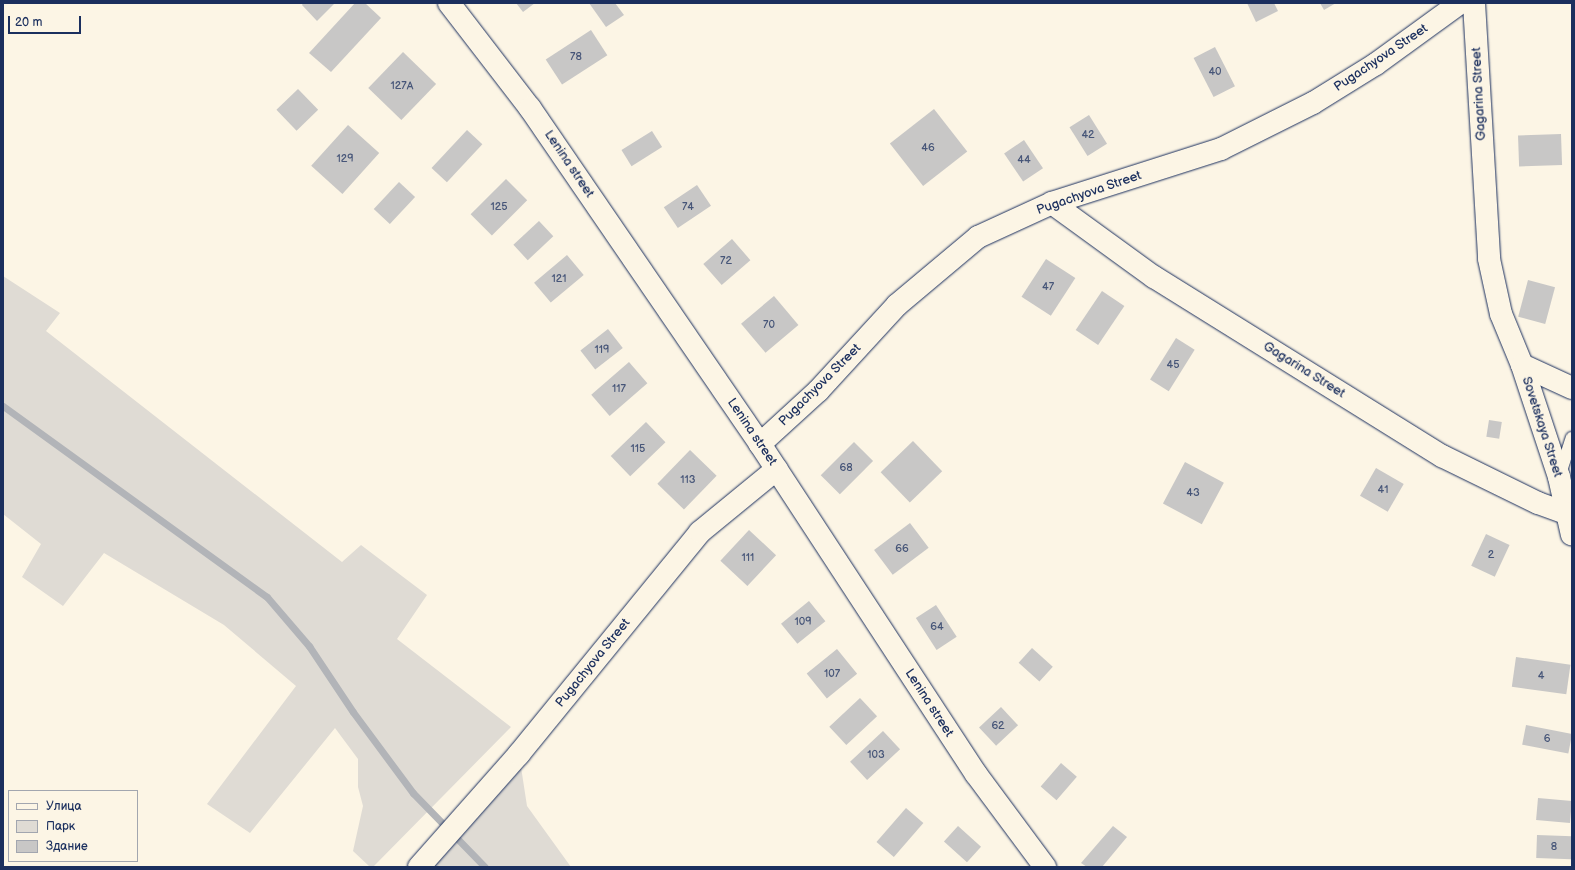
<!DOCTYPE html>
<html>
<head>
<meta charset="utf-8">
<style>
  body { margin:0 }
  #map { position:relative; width:1575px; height:870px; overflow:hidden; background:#fcf5e5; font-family:"Balsamiq Sans",sans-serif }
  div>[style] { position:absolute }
  .green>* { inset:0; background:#dfdbd4 }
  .stream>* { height:7px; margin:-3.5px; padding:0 3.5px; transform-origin:3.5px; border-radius:3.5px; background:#b2b4b8 }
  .building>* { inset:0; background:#c8c7c6; transform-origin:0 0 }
  .roads { filter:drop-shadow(0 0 1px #1b2f5e) drop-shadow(0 0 1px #1b2f5e) }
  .lane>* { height:12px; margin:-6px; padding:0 6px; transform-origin:6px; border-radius:6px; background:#fcf5e5 }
  .street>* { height:22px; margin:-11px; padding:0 11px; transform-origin:11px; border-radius:11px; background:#fcf5e5 }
  .primary>* { height:22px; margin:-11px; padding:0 11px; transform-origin:11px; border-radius:11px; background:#fcf5e5 }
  span { translate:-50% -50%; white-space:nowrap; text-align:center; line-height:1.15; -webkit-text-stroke:3px #fcf5e5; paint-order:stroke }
  .number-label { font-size:11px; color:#465578 }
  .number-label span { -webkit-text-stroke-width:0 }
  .street-label { font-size:13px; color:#1b2f5e }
  .frame { position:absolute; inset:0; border:4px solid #1b2f5e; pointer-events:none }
  .legend { position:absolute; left:8px; top:790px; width:130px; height:72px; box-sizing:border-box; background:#fcf5e5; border:1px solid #a2a6af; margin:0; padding:5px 7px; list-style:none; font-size:12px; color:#1b2f5e }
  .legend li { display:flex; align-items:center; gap:8px; height:20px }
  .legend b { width:20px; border:1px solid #a2a6af }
  .scale { position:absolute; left:8px; top:16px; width:73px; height:18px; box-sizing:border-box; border:2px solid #1b2f5e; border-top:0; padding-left:5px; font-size:12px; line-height:14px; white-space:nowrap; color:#1b2f5e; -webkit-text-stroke:3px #fcf5e5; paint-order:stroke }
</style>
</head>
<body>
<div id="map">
  <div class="green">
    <div style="clip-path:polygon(3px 276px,60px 313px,46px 331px,342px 562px,361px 545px,427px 595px,397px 639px,511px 727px,373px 867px,370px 867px,353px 851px,363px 806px,358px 787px,358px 759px,335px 728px,250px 833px,207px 804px,296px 686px,224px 625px,104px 553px,63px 606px,22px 577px,41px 544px,3px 514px)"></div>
    <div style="clip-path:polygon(519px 754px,527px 806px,571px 867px,419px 867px)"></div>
  </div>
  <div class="stream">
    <div style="left:3px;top:406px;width:326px;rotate:35.9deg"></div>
    <div style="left:267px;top:597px;width:65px;rotate:49.4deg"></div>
    <div style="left:309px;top:646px;width:79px;rotate:56.3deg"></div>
    <div style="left:353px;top:712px;width:101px;rotate:53.5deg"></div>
    <div style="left:413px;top:793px;width:103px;rotate:45.8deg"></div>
  </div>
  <div class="building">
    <div style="clip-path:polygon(303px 3px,335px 3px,317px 21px,302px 5px)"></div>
    <div style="clip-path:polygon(355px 3px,365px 3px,381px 18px,331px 72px,309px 53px)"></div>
    <div style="clip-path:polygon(516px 3px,535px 3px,523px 12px)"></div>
    <div style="clip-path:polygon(589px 3px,615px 3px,624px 15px,606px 27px)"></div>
    <div style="clip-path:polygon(1247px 3px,1274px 3px,1278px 11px,1256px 22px)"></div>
    <div style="clip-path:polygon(1320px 3px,1336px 3px,1324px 10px)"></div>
    <div style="left:591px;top:30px;width:30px;height:54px;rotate:57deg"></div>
    <div style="left:1215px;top:47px;width:44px;height:24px;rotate:63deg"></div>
    <div style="left:403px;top:52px;width:46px;height:50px;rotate:44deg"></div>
    <div style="left:298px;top:89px;width:29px;height:30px;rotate:46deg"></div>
    <div style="left:934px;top:109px;width:54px;height:56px;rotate:52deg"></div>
    <div style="left:1089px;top:115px;width:34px;height:23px;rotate:58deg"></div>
    <div style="left:348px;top:125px;width:42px;height:55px;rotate:42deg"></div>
    <div style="left:467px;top:130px;width:21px;height:52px;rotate:43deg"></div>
    <div style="left:652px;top:131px;width:19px;height:36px;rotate:58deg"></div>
    <div style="left:1561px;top:134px;width:31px;height:43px;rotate:88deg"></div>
    <div style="left:1024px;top:140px;width:34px;height:24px;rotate:56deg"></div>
    <div style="left:506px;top:179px;width:30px;height:50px;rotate:45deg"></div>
    <div style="left:399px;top:182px;width:22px;height:37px;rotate:43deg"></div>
    <div style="left:697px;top:185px;width:25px;height:40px;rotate:56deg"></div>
    <div style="left:539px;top:221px;width:21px;height:35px;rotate:47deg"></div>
    <div style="left:732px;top:239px;width:28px;height:38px;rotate:49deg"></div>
    <div style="left:567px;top:255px;width:26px;height:43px;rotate:50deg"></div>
    <div style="left:1046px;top:259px;width:35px;height:45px;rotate:33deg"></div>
    <div style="left:1528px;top:280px;width:28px;height:38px;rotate:15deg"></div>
    <div style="left:1102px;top:291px;width:27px;height:47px;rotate:34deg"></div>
    <div style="left:774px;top:296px;width:38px;height:43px;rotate:50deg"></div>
    <div style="left:608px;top:329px;width:24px;height:35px;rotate:52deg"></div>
    <div style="left:1176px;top:338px;width:22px;height:49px;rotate:32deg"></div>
    <div style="left:629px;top:362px;width:28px;height:50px;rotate:49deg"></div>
    <div style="left:1489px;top:420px;width:13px;height:17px;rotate:9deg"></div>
    <div style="left:646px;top:422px;width:28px;height:49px;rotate:46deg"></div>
    <div style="left:913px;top:441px;width:42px;height:45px;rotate:46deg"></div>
    <div style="left:854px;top:442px;width:27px;height:47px;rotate:45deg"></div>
    <div style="left:690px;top:450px;width:37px;height:47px;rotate:44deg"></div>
    <div style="left:1185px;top:462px;width:44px;height:47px;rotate:28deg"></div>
    <div style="left:1376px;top:468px;width:32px;height:32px;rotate:30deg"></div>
    <div style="left:910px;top:523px;width:31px;height:45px;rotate:53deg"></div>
    <div style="left:749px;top:530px;width:37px;height:42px;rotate:43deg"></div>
    <div style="left:1486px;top:534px;width:26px;height:35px;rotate:25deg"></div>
    <div style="left:809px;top:601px;width:26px;height:36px;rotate:51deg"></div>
    <div style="left:936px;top:605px;width:38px;height:24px;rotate:57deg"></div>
    <div style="left:1032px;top:648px;width:28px;height:20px;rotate:42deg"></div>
    <div style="left:837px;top:649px;width:32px;height:39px;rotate:51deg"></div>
    <div style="left:1516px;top:657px;width:55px;height:30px;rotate:8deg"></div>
    <div style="left:860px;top:698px;width:25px;height:42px;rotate:47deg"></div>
    <div style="left:1001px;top:707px;width:25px;height:30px;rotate:47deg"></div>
    <div style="left:1526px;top:725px;width:47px;height:20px;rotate:11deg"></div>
    <div style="left:883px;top:731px;width:25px;height:45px;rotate:47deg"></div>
    <div style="left:1061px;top:763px;width:21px;height:31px;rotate:41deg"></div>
    <div style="left:1538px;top:798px;width:34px;height:22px;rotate:5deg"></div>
    <div style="left:906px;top:808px;width:23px;height:45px;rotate:41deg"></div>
    <div style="left:958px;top:826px;width:31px;height:21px;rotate:42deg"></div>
    <div style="clip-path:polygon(1113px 826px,1127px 837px,1102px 867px,1087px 867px,1081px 863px)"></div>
    <div style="left:1537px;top:835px;width:35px;height:23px;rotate:2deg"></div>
  </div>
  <div class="roads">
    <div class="lane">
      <div style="left:1560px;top:474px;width:38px;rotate:-72deg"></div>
    </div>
    <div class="street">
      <div style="left:1474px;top:3px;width:256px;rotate:86.6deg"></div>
      <div style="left:1489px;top:259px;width:56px;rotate:77.7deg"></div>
      <div style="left:1501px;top:314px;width:55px;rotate:67.6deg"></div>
      <div style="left:1522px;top:365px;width:118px;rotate:71.7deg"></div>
      <div style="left:1559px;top:477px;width:59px;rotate:77.4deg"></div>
      <div style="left:1052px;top:203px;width:126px;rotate:36deg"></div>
      <div style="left:1154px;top:277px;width:339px;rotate:31.9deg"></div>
      <div style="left:1442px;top:456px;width:107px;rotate:26.1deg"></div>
      <div style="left:1538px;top:503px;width:33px;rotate:20deg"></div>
      <div style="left:1522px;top:365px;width:55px;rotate:24.7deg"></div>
      <div style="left:760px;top:444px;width:79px;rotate:-42.4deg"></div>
      <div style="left:818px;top:391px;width:117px;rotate:-47.4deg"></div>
      <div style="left:897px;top:305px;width:106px;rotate:-40deg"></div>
      <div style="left:978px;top:237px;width:81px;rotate:-24.7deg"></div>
      <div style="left:1052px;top:203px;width:177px;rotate:-17.7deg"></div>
      <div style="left:1221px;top:149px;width:103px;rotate:-26.6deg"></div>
      <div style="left:1313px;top:103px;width:74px;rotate:-31.8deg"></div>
      <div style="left:1376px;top:64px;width:104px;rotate:-36deg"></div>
      <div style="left:419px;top:867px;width:151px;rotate:-48.5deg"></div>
      <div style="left:519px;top:754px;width:286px;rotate:-50.8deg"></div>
      <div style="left:700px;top:532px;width:99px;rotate:-39.3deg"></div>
    </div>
    <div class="primary">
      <div style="left:449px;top:3px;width:133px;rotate:52.4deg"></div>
      <div style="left:530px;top:108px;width:407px;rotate:55.6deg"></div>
      <div style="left:760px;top:444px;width:394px;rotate:56.8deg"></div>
      <div style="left:976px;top:774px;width:116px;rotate:53.4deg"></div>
    </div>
  </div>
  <div class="number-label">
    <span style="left:576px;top:57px">78</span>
    <span style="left:1215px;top:72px">40</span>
    <span style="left:402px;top:86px">127А</span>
    <span style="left:1088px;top:135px">42</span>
    <span style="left:928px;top:148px">46</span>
    <span style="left:345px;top:159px">129</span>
    <span style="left:1024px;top:160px">44</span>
    <span style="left:499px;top:207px">125</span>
    <span style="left:688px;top:207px">74</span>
    <span style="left:726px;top:261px">72</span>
    <span style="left:559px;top:279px">121</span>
    <span style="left:1048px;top:287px">47</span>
    <span style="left:769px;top:325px">70</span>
    <span style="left:602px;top:350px">119</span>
    <span style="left:1173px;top:365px">45</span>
    <span style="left:619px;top:389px">117</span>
    <span style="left:638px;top:449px">115</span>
    <span style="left:846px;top:468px">68</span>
    <span style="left:688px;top:480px">113</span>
    <span style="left:1383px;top:490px">41</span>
    <span style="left:1193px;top:493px">43</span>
    <span style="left:902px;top:549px">66</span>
    <span style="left:1491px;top:555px">2</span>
    <span style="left:748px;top:558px">111</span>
    <span style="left:803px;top:622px">109</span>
    <span style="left:937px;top:627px">64</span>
    <span style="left:832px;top:674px">107</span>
    <span style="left:1541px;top:676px">4</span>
    <span style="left:998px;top:726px">62</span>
    <span style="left:1547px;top:739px">6</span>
    <span style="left:876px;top:755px">103</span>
    <span style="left:1554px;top:847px">8</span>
  </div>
  <div class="street-label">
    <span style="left:1381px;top:58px;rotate:-34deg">Pugachyova Street</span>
    <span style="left:1479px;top:94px;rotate:-93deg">Gagarina Street</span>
    <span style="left:569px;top:164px;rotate:56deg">Lenina street</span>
    <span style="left:1089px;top:193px;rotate:-19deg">Pugachyova Street</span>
    <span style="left:1304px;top:370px;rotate:32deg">Gagarina Street</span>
    <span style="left:820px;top:385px;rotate:-45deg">Pugachyova Street</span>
    <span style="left:1542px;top:427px;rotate:72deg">Sovetskaya Street</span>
    <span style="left:752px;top:432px;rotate:56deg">Lenina street</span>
    <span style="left:593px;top:663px;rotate:-51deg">Pugachyova Street</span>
    <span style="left:929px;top:703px;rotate:57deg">Lenina street</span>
  </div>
  <div class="frame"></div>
  <ul class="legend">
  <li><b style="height:5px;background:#fcf5e5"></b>Улица</li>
  <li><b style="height:11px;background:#dfdbd4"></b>Парк</li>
  <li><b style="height:11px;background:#c8c7c6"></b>Здание</li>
  </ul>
  <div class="scale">20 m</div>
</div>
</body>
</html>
